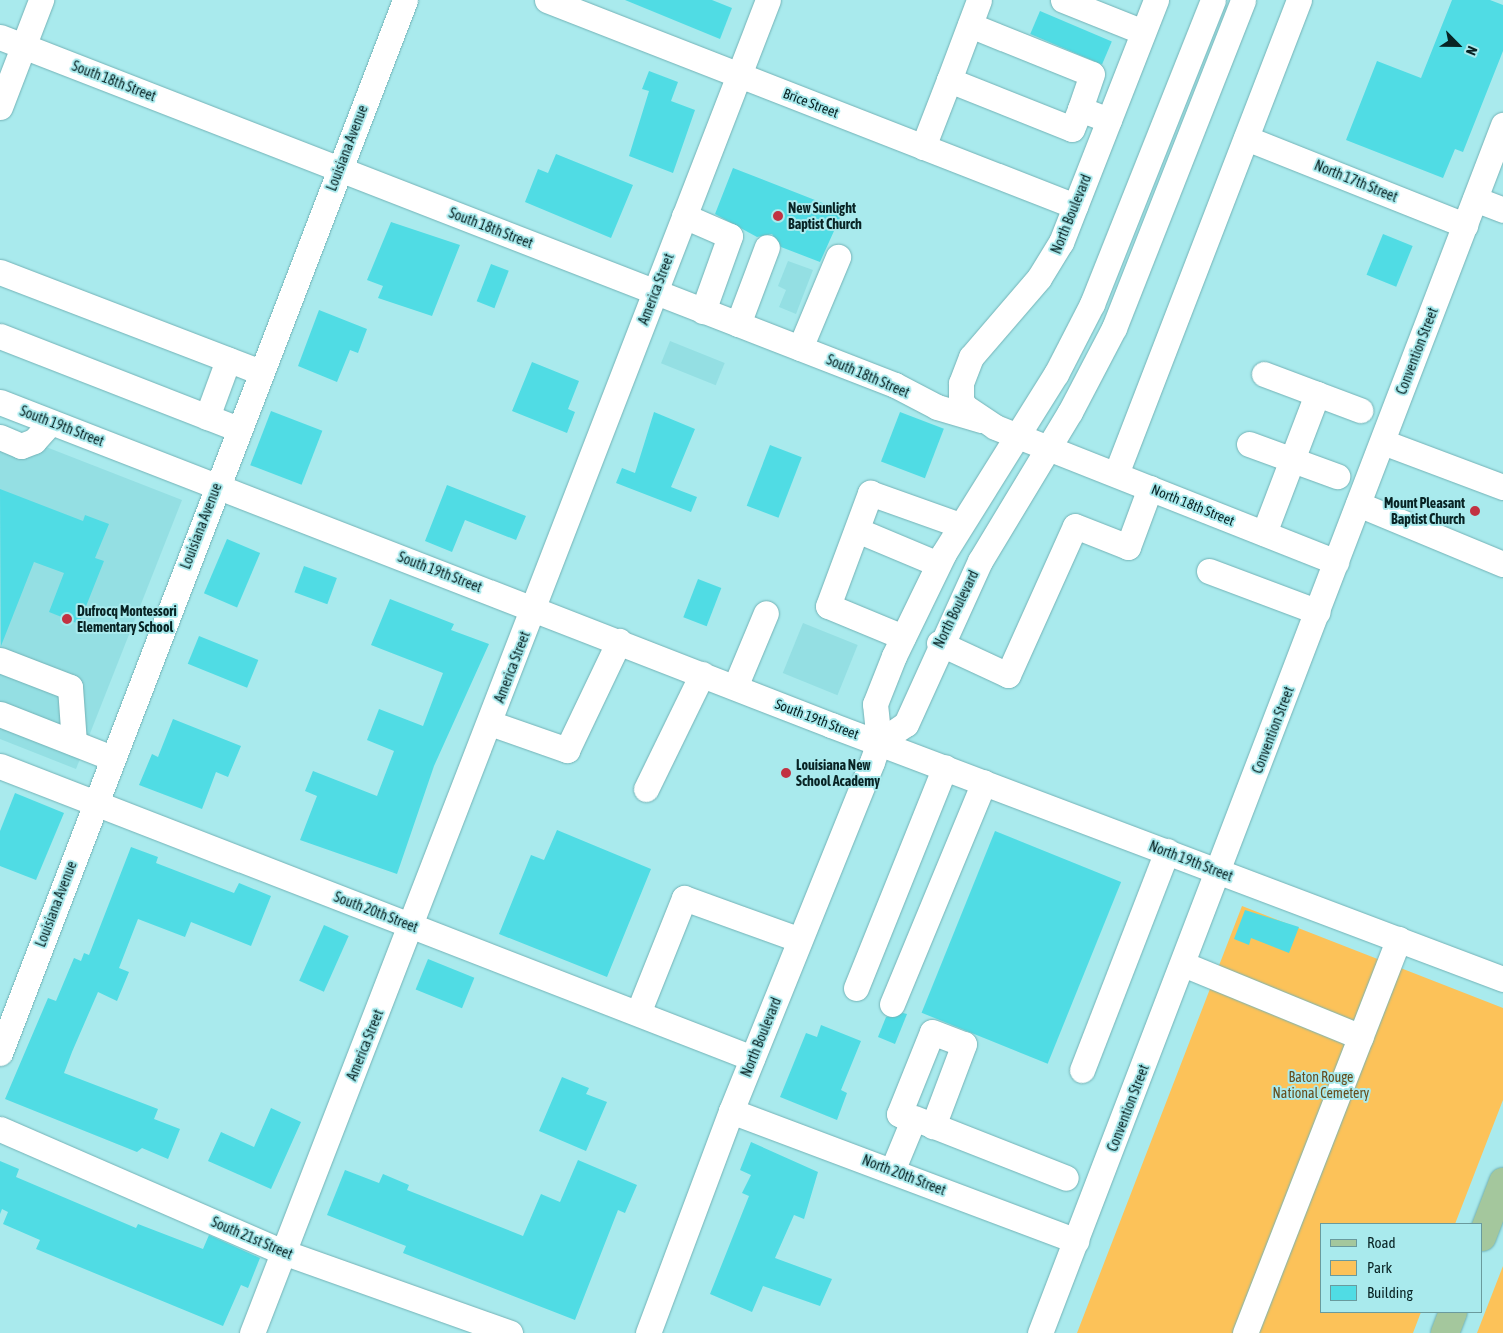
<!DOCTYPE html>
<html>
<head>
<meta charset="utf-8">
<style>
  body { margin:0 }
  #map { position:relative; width:1503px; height:1333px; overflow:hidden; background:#a9eaed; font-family:"Asap Condensed",sans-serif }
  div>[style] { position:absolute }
  .built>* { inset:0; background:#94dfe3; transform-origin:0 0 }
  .green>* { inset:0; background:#fcc259 }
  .building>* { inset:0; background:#50dce4; transform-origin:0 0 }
  .roads { filter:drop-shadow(0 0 1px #73b2b6) drop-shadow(0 0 1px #73b2b6) }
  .minor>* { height:25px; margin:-12.5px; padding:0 12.5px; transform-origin:12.5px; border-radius:12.5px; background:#fff }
  .major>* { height:28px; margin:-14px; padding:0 14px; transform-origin:14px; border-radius:14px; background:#a4c79d }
  .dots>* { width:14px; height:14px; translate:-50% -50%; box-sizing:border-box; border:2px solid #a9eaed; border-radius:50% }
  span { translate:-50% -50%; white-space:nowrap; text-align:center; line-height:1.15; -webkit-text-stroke:4px #a9eaed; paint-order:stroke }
  .street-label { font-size:14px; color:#082324 }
  .poi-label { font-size:14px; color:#082324; font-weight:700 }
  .left { translate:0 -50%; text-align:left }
  .right { translate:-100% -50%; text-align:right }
  .park-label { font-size:14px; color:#664d1e }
  .legend { position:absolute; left:1320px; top:1223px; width:162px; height:90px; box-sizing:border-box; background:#a9eaed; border:1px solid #699a9d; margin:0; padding:6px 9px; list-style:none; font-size:15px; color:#082324 }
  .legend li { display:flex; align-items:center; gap:10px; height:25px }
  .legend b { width:25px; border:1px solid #699a9d }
  .north { position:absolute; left:1433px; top:20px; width:50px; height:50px; -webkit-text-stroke:4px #a9eaed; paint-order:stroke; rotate:113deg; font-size:14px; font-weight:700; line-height:20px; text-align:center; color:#082324 }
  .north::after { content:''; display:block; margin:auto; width:18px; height:22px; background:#082324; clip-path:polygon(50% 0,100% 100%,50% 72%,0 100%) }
</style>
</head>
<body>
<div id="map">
  <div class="built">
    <div style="clip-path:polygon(788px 261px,813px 270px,796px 314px,779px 307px,786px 290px,778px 286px)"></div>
    <div style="left:670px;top:341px;width:59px;height:24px;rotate:22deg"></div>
    <div style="clip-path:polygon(0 429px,182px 500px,76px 769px,0 739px)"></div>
    <div style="left:803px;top:623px;width:59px;height:54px;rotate:22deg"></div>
  </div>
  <div class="green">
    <div style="clip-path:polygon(1242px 906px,1503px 1008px,1503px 1100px,1455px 1224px,1322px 1224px,1322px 1312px,1421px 1312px,1413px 1333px,1077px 1333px)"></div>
    <div style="clip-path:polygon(1503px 1266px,1503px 1333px,1477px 1333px)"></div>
  </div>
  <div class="building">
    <div style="clip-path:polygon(625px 0,712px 0,732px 8px,720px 39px)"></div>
    <div style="clip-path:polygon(1452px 0,1490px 0,1503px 5px,1503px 51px,1463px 152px,1455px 149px,1443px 178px,1346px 140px,1377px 61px,1421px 78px)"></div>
    <div style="left:1040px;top:11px;width:78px;height:25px;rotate:23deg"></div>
    <div style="clip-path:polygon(649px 71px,678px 82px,671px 101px,695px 110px,673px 173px,629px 156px,649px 91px,642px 89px)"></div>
    <div style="clip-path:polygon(556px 154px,633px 185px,611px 238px,525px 202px,538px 169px,548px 173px)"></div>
    <div style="clip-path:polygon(733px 168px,843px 211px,820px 262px,781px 247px,772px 234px,757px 237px,715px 214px)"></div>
    <div style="clip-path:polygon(391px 222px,460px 245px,432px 316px,378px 298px,383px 286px,367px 280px)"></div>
    <div style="left:1383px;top:234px;width:32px;height:44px;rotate:22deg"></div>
    <div style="left:491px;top:264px;width:19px;height:40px;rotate:21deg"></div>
    <div style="clip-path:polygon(319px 310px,367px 329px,358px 353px,350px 350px,337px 382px,298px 366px)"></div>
    <div style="clip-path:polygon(532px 362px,579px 381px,568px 409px,575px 412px,567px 433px,512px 411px)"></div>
    <div style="left:271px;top:411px;width:55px;height:58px;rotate:21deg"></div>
    <div style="clip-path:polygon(654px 412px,695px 429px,671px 487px,697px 497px,691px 512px,616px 483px,622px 468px,635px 473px)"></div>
    <div style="left:900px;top:412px;width:47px;height:53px;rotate:21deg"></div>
    <div style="left:770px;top:445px;width:34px;height:65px;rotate:21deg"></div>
    <div style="clip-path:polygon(447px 485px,526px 516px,516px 540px,465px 520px,452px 552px,425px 541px)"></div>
    <div style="clip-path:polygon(0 489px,83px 521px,85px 515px,109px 524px,95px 558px,104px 561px,79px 624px,49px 612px,64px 573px,34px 562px,1px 646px)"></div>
    <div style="left:227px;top:539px;width:36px;height:59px;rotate:23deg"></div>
    <div style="left:304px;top:566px;width:35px;height:28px;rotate:20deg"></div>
    <div style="left:698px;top:579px;width:25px;height:41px;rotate:21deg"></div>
    <div style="clip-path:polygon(390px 599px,454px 624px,451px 630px,489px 644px,434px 766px,397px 874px,300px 840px,317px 796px,305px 791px,313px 771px,377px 796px,394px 751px,367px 740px,379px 709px,423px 726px,443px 673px,371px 645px)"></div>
    <div style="left:199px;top:636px;width:64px;height:30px;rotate:22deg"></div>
    <div style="clip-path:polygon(173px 719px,241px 746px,228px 777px,216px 772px,202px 809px,139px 785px,152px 754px,158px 757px)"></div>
    <div style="clip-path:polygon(15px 793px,64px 813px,36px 880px,0 866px,0 831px)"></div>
    <div style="clip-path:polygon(557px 830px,651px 869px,607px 977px,499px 934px,531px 855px,544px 860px)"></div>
    <div style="left:995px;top:831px;width:136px;height:196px;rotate:22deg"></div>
    <div style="clip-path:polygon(131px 847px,158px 857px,156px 863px,234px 893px,239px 883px,271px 896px,251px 946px,191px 922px,185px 937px,138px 919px,119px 968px,129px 972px,117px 1001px,98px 992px,72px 1052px,64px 1073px,158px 1109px,154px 1119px,180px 1129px,168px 1159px,142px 1148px,137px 1152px,5px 1099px,48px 998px,56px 1001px,74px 958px,81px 961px,84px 953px,89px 955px)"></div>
    <div style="clip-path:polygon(1245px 910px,1299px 927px,1289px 953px,1251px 938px,1249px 945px,1234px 939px)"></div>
    <div style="left:324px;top:925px;width:27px;height:61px;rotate:24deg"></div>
    <div style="left:428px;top:959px;width:50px;height:33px;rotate:22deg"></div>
    <div style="clip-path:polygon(903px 1013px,907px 1014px,895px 1044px,878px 1037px,886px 1017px)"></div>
    <div style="clip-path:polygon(821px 1025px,861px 1041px,841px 1090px,847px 1093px,837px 1120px,780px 1097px,806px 1033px,817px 1037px)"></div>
    <div style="clip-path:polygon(562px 1077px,589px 1088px,586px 1094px,607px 1102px,586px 1151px,539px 1131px)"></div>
    <div style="clip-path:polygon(271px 1108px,301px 1122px,271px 1189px,208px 1161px,221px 1132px,254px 1147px)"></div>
    <div style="clip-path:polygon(751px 1142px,818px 1172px,804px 1219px,794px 1215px,775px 1258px,832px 1279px,820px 1306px,763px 1286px,752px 1312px,710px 1294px,749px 1196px,742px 1193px,751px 1175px,740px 1170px)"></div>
    <div style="clip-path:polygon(578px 1160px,637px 1185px,625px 1213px,618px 1210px,575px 1320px,403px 1253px,406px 1246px,327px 1215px,345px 1170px,379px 1183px,383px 1174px,409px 1185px,407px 1190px,523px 1236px,541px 1194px,560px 1202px)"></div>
    <div style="clip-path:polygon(0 1161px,19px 1169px,16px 1177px,136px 1228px,138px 1224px,203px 1249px,209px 1235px,260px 1258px,248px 1288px,241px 1285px,223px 1326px,36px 1249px,40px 1240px,3px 1224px,8px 1212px,2px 1209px,0 1214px)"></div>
  </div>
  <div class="roads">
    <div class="minor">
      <div style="left:547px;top:0;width:567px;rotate:21.31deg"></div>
      <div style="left:1063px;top:0;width:86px;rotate:21.8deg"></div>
      <div style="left:1156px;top:0;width:260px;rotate:111.4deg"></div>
      <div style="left:1061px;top:242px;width:42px;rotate:121.4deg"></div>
      <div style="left:1039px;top:278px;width:104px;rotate:130.7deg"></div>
      <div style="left:971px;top:357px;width:28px;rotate:111deg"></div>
      <div style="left:961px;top:383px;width:16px;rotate:90deg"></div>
      <div style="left:961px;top:399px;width:8px;rotate:67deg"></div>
      <div style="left:964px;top:406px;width:37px;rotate:34deg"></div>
      <div style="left:995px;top:427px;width:367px;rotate:21.6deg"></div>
      <div style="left:970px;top:25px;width:131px;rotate:21.9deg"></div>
      <div style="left:1092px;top:74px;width:37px;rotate:109deg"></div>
      <div style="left:0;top:37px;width:960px;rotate:21.25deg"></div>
      <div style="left:895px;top:385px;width:47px;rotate:27.6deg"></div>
      <div style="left:937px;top:407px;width:46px;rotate:16.5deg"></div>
      <div style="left:949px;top:80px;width:85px;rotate:-69.4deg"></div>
      <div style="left:0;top:107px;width:115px;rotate:-69deg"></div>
      <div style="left:1246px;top:138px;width:236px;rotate:21.7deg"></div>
      <div style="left:923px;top:147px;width:72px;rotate:-68.8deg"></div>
      <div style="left:949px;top:80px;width:132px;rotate:21.7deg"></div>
      <div style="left:1072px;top:129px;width:22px;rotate:-68deg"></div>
      <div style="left:1080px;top:109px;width:31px;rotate:21deg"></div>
      <div style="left:1475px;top:199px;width:30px;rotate:21deg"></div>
      <div style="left:684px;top:216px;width:50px;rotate:23.5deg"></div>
      <div style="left:730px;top:236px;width:80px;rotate:109.8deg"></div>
      <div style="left:0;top:272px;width:279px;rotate:21deg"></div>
      <div style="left:738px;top:324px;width:82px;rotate:-69.4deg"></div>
      <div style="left:0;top:336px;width:256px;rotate:21.3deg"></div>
      <div style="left:800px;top:348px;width:99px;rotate:-67.3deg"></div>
      <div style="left:1264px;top:374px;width:103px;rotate:20.6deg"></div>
      <div style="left:0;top:402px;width:892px;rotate:21.24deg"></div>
      <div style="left:831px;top:725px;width:718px;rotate:20.71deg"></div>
      <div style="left:207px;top:417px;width:61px;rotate:-69.8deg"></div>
      <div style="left:0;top:437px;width:23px;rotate:23deg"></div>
      <div style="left:21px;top:446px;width:14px;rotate:-21deg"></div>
      <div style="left:34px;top:441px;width:25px;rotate:-48deg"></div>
      <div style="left:1383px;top:442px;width:128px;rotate:20.6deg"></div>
      <div style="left:1249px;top:444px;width:94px;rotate:20deg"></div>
      <div style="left:1116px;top:474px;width:508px;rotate:-68.89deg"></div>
      <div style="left:1358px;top:504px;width:157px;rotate:22.5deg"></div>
      <div style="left:857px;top:530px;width:88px;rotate:22.8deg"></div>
      <div style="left:1264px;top:533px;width:149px;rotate:-69.1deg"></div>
      <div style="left:1209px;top:571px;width:116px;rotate:20.6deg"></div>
      <div style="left:903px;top:637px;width:81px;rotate:-157.5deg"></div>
      <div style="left:828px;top:606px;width:121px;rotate:-69.6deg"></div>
      <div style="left:870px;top:493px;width:96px;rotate:19.6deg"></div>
      <div style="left:939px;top:643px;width:76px;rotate:24.9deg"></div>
      <div style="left:1008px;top:675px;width:163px;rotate:-65.8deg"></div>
      <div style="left:1075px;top:526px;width:57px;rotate:21.6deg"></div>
      <div style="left:1128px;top:547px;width:63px;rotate:-69.6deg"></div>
      <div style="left:0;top:660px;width:75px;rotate:21.1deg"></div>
      <div style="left:70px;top:687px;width:56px;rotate:85.9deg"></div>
      <div style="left:735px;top:687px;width:80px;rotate:-67.3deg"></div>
      <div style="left:0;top:714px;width:120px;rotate:21.4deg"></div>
      <div style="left:490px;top:723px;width:82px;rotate:19.3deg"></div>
      <div style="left:567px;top:750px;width:121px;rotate:-64.5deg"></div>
      <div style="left:879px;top:742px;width:32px;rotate:-34deg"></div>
      <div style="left:906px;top:724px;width:179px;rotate:-65.6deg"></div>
      <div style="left:980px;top:561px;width:174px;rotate:-58.9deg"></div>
      <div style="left:1070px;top:412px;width:95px;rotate:-62.4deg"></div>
      <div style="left:1114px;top:328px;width:352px;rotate:-68.5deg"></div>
      <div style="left:0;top:766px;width:807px;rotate:21.22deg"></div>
      <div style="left:646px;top:789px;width:128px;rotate:-64deg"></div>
      <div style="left:1183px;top:964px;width:192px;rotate:22.3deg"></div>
      <div style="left:856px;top:988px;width:238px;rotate:-68.1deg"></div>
      <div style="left:892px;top:1004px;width:240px;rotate:-67.5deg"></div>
      <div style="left:638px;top:1013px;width:124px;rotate:-68.2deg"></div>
      <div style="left:684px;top:898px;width:123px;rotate:19.9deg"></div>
      <div style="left:0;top:1053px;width:1128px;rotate:-68.96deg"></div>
      <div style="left:1082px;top:1070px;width:235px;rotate:-68.8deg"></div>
      <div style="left:731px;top:1111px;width:369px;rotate:20.6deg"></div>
      <div style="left:913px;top:1122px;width:16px;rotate:-150deg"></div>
      <div style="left:899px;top:1114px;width:88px;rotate:-68.1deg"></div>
      <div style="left:932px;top:1032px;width:34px;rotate:21deg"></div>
      <div style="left:964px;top:1044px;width:88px;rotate:110.7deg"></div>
      <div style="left:0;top:1129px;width:309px;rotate:23.5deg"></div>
      <div style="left:283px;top:1252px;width:241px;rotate:19.6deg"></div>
      <div style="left:892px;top:1171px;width:57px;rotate:-67.5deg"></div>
      <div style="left:914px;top:1118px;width:163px;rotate:21.5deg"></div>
      <div style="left:252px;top:1333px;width:1429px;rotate:-68.84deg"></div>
      <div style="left:648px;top:1333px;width:237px;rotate:-69.5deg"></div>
      <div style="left:731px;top:1111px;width:376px;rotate:-68deg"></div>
      <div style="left:872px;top:762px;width:21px;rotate:-71deg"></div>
      <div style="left:879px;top:742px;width:38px;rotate:-96deg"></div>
      <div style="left:875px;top:704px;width:52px;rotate:-68.4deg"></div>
      <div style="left:894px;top:656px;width:114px;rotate:-64.1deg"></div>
      <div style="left:944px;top:553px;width:211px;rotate:-58deg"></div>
      <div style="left:1056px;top:374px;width:79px;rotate:-62.8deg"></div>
      <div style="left:1092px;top:304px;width:327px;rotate:-68.3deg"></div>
      <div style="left:1040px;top:1333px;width:1294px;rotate:-69.03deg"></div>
      <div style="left:1245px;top:1333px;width:423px;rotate:-68.7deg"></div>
    </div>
    <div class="major">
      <div style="left:1482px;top:1237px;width:59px;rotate:-69.1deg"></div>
      <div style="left:1445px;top:1333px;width:22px;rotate:-69deg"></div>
    </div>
  </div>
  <div class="dots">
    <div style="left:778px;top:216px;background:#c23242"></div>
    <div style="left:1475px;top:511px;background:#c23242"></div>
    <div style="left:67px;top:619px;background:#c23242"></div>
    <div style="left:786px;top:773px;background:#c23242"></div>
  </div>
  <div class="street-label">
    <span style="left:114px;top:81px;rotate:21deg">South 18th Street</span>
    <span style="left:811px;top:103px;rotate:21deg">Brice Street</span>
    <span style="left:347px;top:148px;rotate:-69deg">Louisiana Avenue</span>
    <span style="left:1356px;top:181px;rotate:22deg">North 17th Street</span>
    <span style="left:1071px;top:214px;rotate:-68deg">North Boulevard</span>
    <span style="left:491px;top:228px;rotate:21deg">South 18th Street</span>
    <span style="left:656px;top:289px;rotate:-69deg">America Street</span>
    <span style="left:1417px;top:351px;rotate:-69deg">Convention Street</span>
    <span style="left:868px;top:376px;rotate:23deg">South 18th Street</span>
    <span style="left:62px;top:426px;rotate:21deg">South 19th Street</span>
    <span style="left:1193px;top:505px;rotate:22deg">North 18th Street</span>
    <span style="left:201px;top:526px;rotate:-69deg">Louisiana Avenue</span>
    <span style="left:440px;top:572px;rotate:21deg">South 19th Street</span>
    <span style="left:956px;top:609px;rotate:-64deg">North Boulevard</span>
    <span style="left:512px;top:667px;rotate:-69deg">America Street</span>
    <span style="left:817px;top:719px;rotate:21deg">South 19th Street</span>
    <span style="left:1273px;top:730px;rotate:-69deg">Convention Street</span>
    <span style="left:1191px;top:861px;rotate:21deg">North 19th Street</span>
    <span style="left:56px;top:904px;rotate:-69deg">Louisiana Avenue</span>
    <span style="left:376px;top:912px;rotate:21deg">South 20th Street</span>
    <span style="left:761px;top:1037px;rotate:-68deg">North Boulevard</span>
    <span style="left:365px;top:1045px;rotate:-68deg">America Street</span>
    <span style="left:1128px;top:1108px;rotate:-69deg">Convention Street</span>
    <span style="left:904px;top:1175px;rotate:21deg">North 20th Street</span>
    <span style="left:252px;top:1238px;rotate:23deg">South 21st Street</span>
  </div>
  <div class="poi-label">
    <span class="left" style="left:788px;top:216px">New Sunlight<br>Baptist Church</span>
    <span class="right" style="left:1465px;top:511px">Mount Pleasant<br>Baptist Church</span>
    <span class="left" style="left:77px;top:619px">Dufrocq Montessori<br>Elementary School</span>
    <span class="left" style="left:796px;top:773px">Louisiana New<br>School Academy</span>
  </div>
  <div class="park-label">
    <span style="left:1321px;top:1085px">Baton Rouge<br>National Cemetery</span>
  </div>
  <ul class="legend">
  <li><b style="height:6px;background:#a4c79d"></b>Road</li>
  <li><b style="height:14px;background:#fcc259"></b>Park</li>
  <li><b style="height:14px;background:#50dce4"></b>Building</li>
  </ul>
  <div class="north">N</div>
</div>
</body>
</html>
